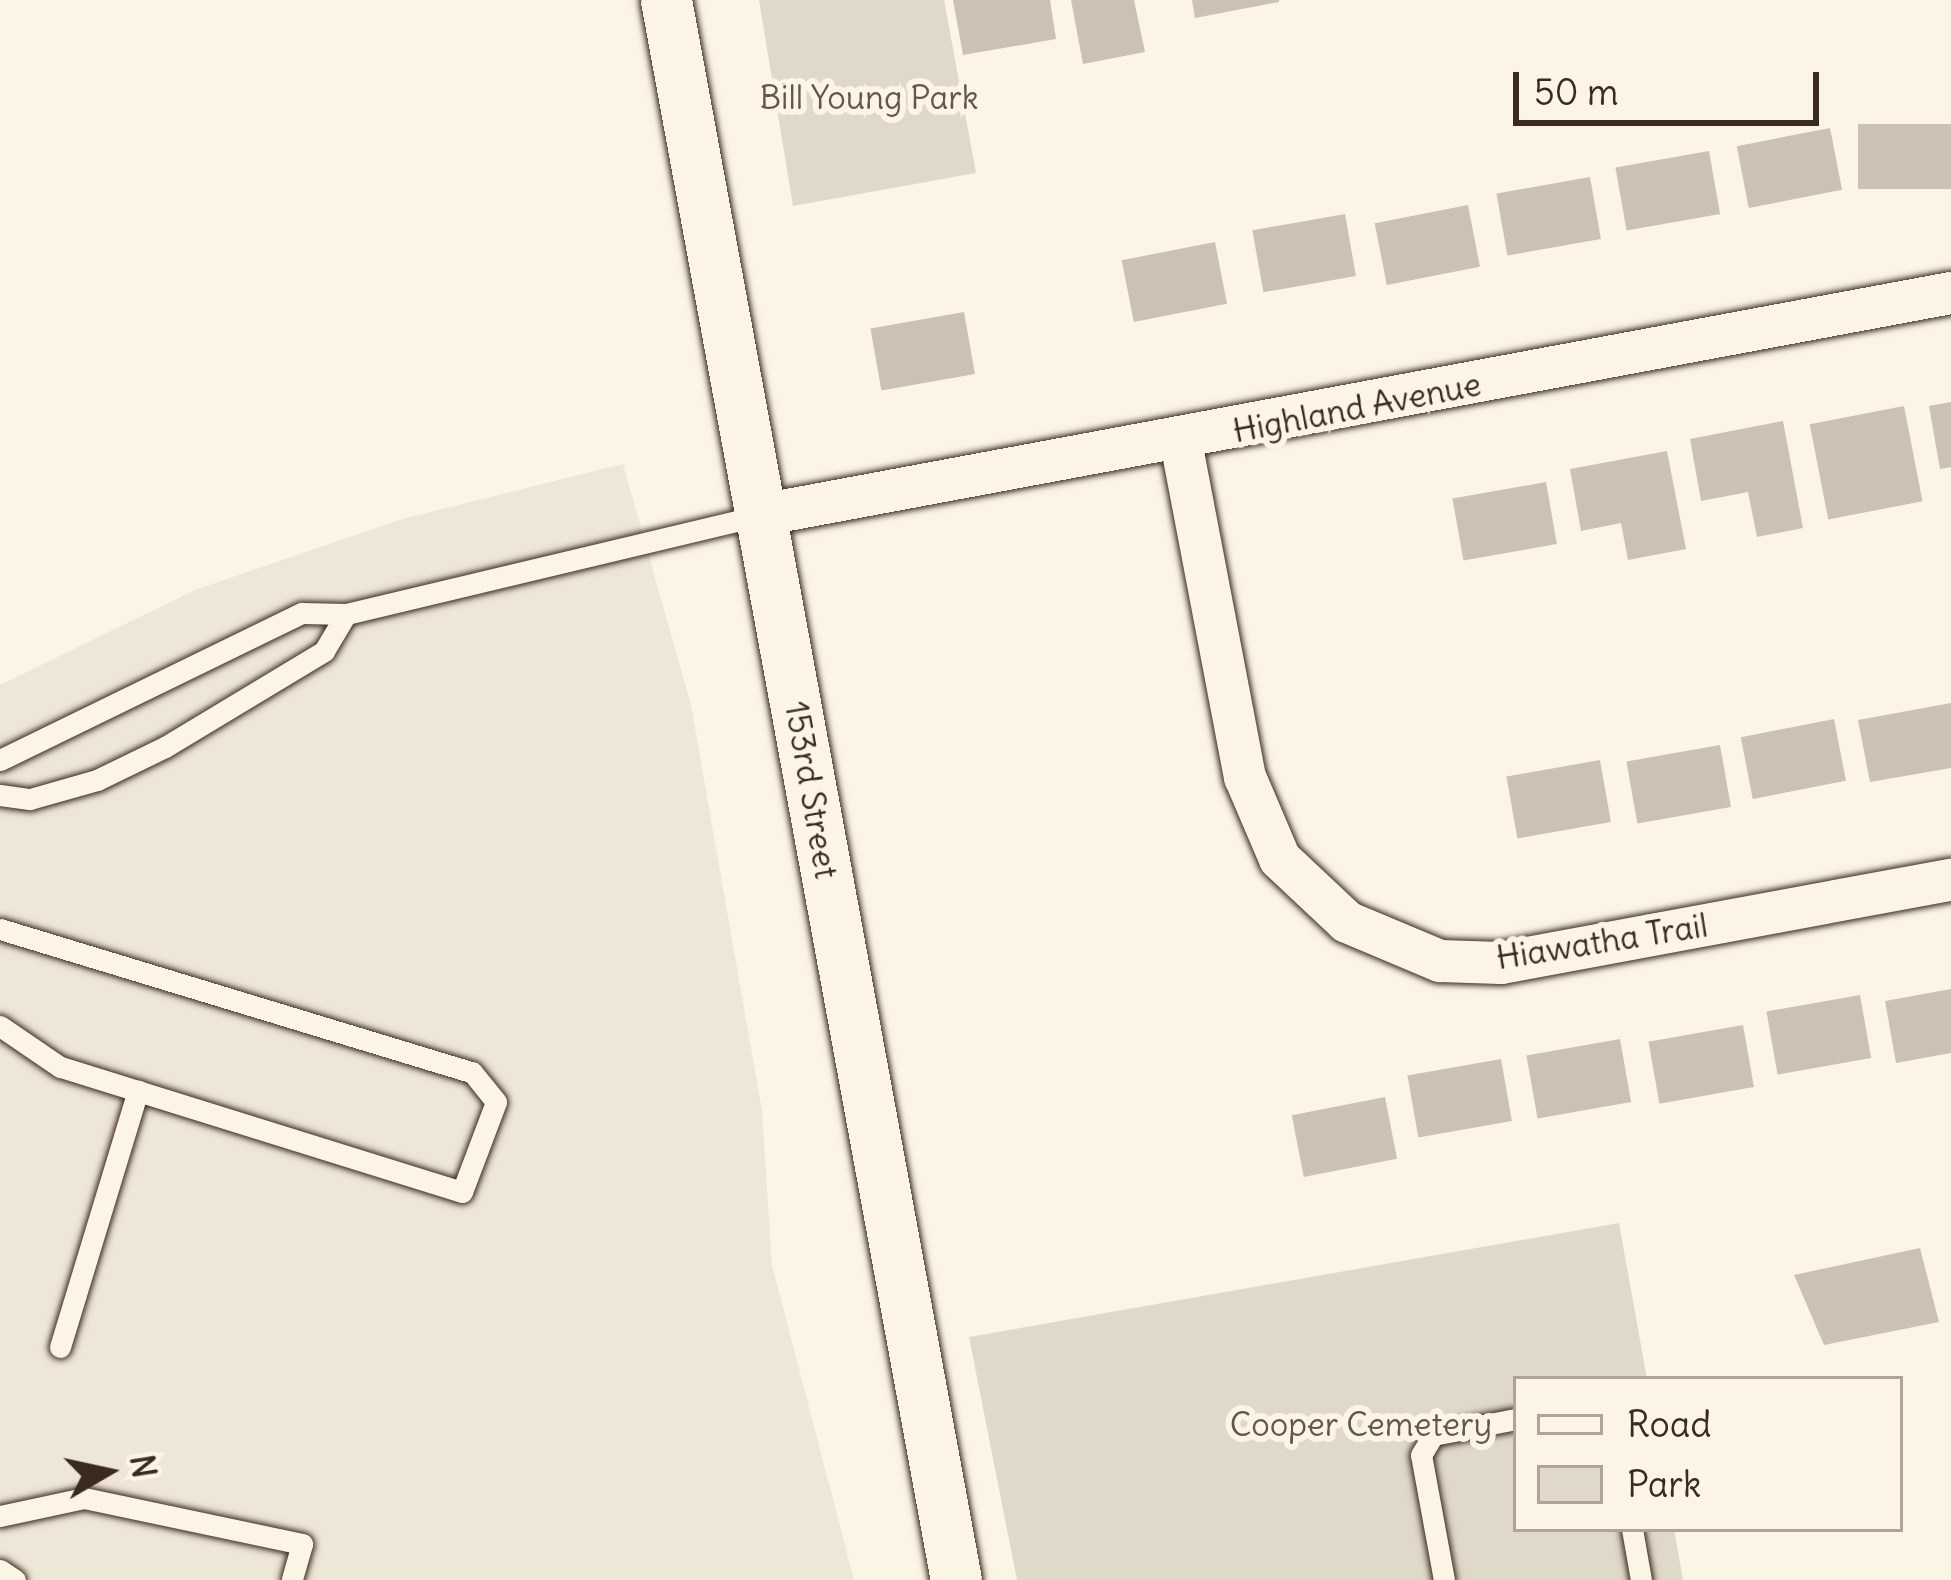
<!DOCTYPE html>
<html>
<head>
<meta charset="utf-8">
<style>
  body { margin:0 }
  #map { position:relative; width:1951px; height:1580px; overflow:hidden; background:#fcf5e5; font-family:Delius,sans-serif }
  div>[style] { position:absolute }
  .built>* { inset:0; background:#eee6d6 }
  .green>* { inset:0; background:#e0d8c8 }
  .building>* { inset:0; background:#ccc2b3; transform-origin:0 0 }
  .roads { filter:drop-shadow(0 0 3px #3b2a1e) drop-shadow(0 0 3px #3b2a1e) }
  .service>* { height:21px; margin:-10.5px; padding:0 10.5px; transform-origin:10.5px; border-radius:10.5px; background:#fcf5e5 }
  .minor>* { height:42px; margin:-21px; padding:0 21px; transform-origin:21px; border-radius:21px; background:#fcf5e5 }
  .tertiary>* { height:51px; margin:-25.5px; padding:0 25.5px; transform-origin:25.5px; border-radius:25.5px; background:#fcf5e5 }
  span { translate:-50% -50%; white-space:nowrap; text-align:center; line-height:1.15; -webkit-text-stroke:12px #fcf5e5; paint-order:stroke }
  .park-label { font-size:33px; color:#645648 }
  .street-label { font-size:33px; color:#3b2a1e }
  .legend { position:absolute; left:1513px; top:1376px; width:390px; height:156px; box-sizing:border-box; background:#fcf5e5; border:3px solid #afa495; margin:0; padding:15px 21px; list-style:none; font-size:36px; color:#3b2a1e }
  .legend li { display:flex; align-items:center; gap:24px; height:60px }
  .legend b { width:60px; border:3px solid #afa495 }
  .north { position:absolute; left:48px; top:1412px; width:120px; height:120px; -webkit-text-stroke:9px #fcf5e5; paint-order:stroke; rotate:81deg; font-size:33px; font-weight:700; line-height:48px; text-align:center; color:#3b2a1e }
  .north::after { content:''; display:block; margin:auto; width:42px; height:54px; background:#3b2a1e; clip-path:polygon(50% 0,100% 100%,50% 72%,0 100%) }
  .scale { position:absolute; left:1513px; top:72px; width:306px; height:54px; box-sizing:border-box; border:6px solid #3b2a1e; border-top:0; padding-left:15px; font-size:36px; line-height:42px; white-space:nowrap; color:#3b2a1e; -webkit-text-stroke:9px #fcf5e5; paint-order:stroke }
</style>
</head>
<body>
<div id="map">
  <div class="built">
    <div style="clip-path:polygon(623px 464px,691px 705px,762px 1111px,772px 1265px,854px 1580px,0 1580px,0 685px,195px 590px,402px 519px)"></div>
  </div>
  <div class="green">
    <div style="clip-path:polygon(759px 0,944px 0,976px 173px,793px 206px)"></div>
    <div style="clip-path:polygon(1619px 1223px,1647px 1379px,1516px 1379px,1516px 1529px,1674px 1529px,1683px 1580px,1017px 1580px,969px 1337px)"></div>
  </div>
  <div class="building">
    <div style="clip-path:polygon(953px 0,1050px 0,1056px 39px,963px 55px)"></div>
    <div style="clip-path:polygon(1071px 0,1134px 0,1145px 52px,1083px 64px)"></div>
    <div style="clip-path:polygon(1192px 0,1279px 0,1279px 2px,1195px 18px)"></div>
    <div style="left:1951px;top:124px;width:65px;height:93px;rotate:90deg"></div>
    <div style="left:1830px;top:128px;width:63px;height:95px;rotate:79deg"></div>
    <div style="left:1709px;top:151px;width:64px;height:95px;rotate:80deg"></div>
    <div style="left:1590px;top:177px;width:63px;height:95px;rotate:80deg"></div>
    <div style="left:1468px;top:205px;width:63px;height:95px;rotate:79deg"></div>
    <div style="left:1345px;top:214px;width:63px;height:94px;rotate:80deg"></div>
    <div style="left:1215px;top:242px;width:63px;height:95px;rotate:79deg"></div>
    <div style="left:964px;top:312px;width:63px;height:95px;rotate:80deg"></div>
    <div style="clip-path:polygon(1951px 402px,1951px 467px,1940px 469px,1929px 406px)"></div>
    <div style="left:1904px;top:406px;width:97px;height:96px;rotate:79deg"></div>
    <div style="clip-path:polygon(1783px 421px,1803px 528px,1757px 537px,1748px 492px,1701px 501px,1690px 439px)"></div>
    <div style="clip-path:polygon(1667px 451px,1686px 549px,1628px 560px,1621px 523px,1581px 531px,1570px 469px)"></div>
    <div style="left:1546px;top:482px;width:63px;height:95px;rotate:80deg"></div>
    <div style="clip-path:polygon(1951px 703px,1951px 768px,1870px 782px,1858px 720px)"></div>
    <div style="left:1834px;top:719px;width:63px;height:95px;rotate:79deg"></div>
    <div style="left:1720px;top:745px;width:63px;height:95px;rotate:80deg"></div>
    <div style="left:1600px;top:760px;width:63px;height:95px;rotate:80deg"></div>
    <div style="clip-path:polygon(1951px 989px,1951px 1053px,1896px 1063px,1885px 1001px)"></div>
    <div style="left:1860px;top:995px;width:64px;height:95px;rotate:80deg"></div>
    <div style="left:1743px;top:1025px;width:63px;height:96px;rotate:80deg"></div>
    <div style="left:1620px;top:1039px;width:64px;height:95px;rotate:80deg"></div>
    <div style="left:1501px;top:1059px;width:63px;height:95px;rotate:80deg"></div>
    <div style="left:1385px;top:1097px;width:63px;height:95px;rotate:79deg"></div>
    <div style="clip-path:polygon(1920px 1248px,1939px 1322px,1824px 1345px,1794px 1275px)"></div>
  </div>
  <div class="roads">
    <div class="service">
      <div style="left:0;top:760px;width:336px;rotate:-26deg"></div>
      <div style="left:302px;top:613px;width:44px;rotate:1.3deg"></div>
      <div style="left:346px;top:614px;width:427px;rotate:-13.4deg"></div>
      <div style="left:0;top:795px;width:30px;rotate:8deg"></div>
      <div style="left:30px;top:799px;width:70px;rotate:-15.8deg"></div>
      <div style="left:97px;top:780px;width:76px;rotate:-25.9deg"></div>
      <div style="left:165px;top:747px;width:186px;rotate:-31.1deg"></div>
      <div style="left:324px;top:651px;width:43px;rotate:-59.3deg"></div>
      <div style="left:0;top:929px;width:493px;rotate:16.9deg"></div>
      <div style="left:472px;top:1072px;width:38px;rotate:51deg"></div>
      <div style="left:496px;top:1102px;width:96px;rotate:110.7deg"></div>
      <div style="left:462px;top:1192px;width:421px;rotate:-162.7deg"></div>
      <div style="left:60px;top:1067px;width:73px;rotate:-145.7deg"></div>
      <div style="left:60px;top:1347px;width:268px;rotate:-73.1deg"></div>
      <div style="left:0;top:1516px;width:86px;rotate:-12.1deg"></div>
      <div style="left:84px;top:1498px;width:223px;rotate:11.9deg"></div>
      <div style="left:302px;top:1544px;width:37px;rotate:106deg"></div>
      <div style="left:1632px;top:1529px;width:52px;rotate:80deg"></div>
      <div style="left:0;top:1570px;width:18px;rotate:34deg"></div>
      <div style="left:1444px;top:1580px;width:127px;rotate:-100.4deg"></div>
      <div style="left:1421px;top:1455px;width:23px;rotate:-59deg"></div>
      <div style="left:1433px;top:1435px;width:85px;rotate:-10.9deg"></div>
    </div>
    <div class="minor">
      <div style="left:1181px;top:442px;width:341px;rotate:79.2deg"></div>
      <div style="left:1245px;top:777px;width:89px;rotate:66.9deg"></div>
      <div style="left:1280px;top:859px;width:92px;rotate:43.2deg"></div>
      <div style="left:1347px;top:922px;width:101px;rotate:22.8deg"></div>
      <div style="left:1440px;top:961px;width:61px;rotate:1.9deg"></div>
      <div style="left:1501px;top:963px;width:458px;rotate:-10.5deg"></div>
      <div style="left:761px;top:515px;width:1211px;rotate:-10.57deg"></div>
    </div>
    <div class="tertiary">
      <div style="left:666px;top:0;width:1606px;rotate:79.6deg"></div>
    </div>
  </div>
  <div class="park-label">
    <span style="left:869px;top:98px">Bill Young Park</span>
    <span style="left:1361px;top:1425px">Cooper Cemetery</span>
  </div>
  <div class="street-label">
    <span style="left:1357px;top:408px;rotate:-11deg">Highland Avenue</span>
    <span style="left:811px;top:790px;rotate:80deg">153rd Street</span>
    <span style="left:1602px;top:942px;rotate:-9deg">Hiawatha Trail</span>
  </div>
  <ul class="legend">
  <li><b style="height:15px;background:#fcf5e5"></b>Road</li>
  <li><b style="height:33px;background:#e0d8c8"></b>Park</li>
  </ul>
  <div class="north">N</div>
  <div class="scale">50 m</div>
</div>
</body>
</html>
